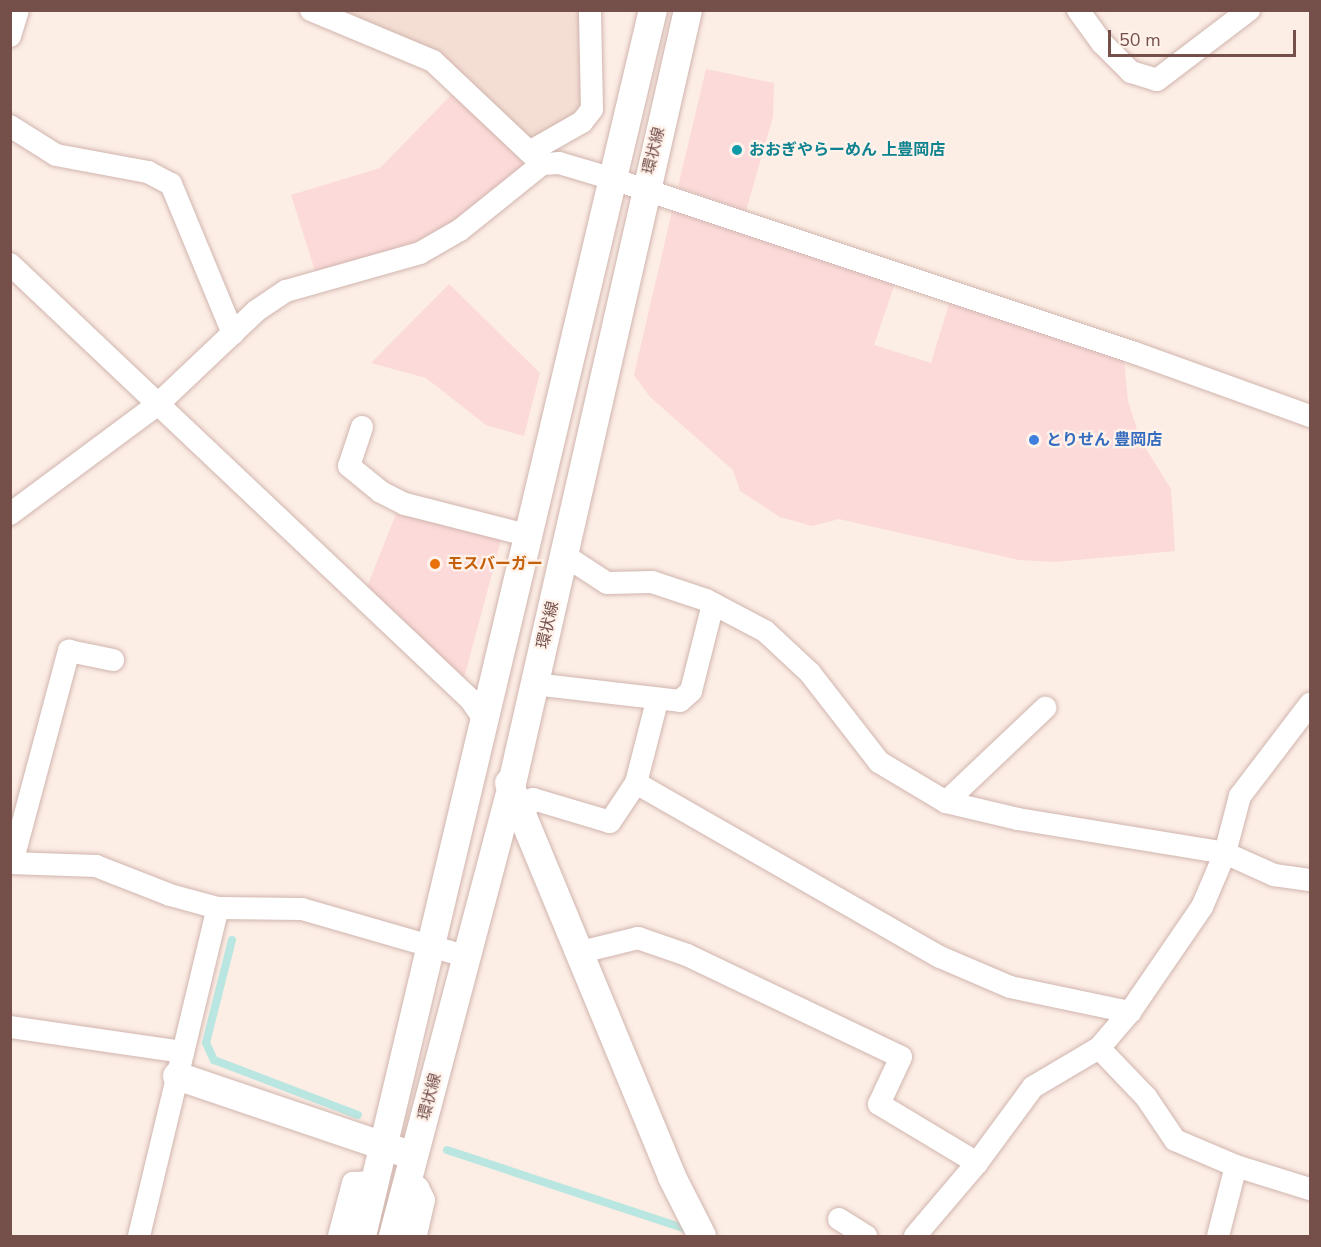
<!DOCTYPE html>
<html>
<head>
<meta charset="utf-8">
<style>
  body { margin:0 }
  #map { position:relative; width:1321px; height:1247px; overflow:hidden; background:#fcede5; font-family:"Nunito Sans","Noto Sans JP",sans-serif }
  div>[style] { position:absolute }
  .residential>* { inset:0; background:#f4ddd3 }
  .commercial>* { inset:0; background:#fcdad9 }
  .stream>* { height:8px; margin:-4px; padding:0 4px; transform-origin:4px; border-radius:4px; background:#b9e6e1 }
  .roads { filter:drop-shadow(0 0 2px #d0b5ae) drop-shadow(0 0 2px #d0b5ae) }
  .minor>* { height:22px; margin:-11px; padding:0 11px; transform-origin:11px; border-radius:11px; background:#fff }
  .tertiary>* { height:28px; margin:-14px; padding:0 14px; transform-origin:14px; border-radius:14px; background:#fff }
  .dots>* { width:16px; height:16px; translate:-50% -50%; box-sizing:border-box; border:3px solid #fff2eb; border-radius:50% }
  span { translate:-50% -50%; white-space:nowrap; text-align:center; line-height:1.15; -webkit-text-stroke:4.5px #fff2eb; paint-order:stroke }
  .culture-label { font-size:16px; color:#0d838f; font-weight:700 }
  .left { translate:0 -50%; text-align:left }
  .street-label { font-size:16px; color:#754f4a }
  .shop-label { font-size:16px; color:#366cbe; font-weight:700 }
  .food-label { font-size:16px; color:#c56008; font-weight:700 }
  .frame { position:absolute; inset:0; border:12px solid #754f4a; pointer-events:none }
  .scale { position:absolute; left:1108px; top:30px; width:188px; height:27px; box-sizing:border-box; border:3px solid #754f4a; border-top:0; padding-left:8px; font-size:18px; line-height:21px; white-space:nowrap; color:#754f4a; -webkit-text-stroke:4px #fff2eb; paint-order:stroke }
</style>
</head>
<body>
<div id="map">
  <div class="residential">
    <div style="clip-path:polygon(326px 11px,582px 11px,584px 106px,576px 115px,525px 142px,437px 58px)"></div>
  </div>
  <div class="commercial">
    <div style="clip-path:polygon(706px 69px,774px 83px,773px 117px,746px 211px,678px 187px)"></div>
    <div style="clip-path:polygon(458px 88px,528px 165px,456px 224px,418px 247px,316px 274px,291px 195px,380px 168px)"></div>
    <div style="clip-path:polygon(673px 207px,896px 280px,874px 345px,931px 363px,950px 301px,1124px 360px,1128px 401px,1140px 439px,1171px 489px,1175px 551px,1055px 562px,1019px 560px,839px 519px,812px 526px,780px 517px,740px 491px,733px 470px,650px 397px,634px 375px)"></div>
    <div style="clip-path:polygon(449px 284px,540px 373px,524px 436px,486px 425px,426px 378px,371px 363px)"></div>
    <div style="clip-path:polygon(398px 509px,501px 540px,463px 682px,365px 592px)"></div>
  </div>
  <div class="stream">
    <div style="left:232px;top:940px;width:106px;rotate:104.2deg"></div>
    <div style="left:206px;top:1043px;width:19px;rotate:65deg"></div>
    <div style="left:214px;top:1060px;width:154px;rotate:20.9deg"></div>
    <div style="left:447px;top:1150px;width:255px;rotate:18.3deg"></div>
  </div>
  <div class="roads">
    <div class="minor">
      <div style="left:311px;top:10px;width:132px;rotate:22.7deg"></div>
      <div style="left:433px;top:61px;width:150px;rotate:43.4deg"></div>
      <div style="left:1078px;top:10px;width:41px;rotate:54deg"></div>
      <div style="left:1102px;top:43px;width:41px;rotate:45deg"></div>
      <div style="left:1131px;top:72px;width:27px;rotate:17deg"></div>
      <div style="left:1157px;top:80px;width:116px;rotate:-37.3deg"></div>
      <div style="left:10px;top:36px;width:27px;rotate:-73deg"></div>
      <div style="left:10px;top:126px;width:54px;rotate:32.2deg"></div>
      <div style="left:56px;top:155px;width:94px;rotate:10.5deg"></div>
      <div style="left:148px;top:172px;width:26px;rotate:28deg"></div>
      <div style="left:171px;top:184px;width:162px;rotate:67.5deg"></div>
      <div style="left:531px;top:151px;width:59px;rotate:-29.6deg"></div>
      <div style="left:582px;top:122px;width:16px;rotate:-52deg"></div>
      <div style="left:592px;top:109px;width:99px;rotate:-91.2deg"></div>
      <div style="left:10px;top:264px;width:633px;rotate:43.4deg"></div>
      <div style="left:470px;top:699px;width:28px;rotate:55deg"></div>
      <div style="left:362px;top:427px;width:41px;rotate:108.4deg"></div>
      <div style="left:349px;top:466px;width:41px;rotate:39.1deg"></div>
      <div style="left:381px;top:492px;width:27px;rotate:27deg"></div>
      <div style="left:405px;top:504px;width:130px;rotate:14.3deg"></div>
      <div style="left:10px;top:514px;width:183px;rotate:-36.6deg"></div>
      <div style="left:157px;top:405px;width:137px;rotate:-43.5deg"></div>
      <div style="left:256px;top:311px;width:36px;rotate:-34deg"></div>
      <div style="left:286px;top:291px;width:139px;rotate:-15.8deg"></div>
      <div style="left:420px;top:253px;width:46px;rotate:-29.9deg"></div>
      <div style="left:460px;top:230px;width:105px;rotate:-38.8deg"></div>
      <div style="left:542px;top:164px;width:17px;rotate:-3deg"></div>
      <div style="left:559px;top:163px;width:56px;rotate:16.5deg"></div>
      <div style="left:613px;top:179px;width:550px;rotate:18.43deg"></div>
      <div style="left:1135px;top:353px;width:186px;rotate:19.8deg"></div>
      <div style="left:564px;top:555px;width:51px;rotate:33.1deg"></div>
      <div style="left:607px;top:583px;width:45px;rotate:-1.3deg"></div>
      <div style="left:652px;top:582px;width:57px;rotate:18.4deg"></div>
      <div style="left:706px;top:600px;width:67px;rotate:27.7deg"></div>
      <div style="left:765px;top:631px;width:62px;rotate:43deg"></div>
      <div style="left:810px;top:673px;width:113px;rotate:52.2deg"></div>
      <div style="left:879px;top:762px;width:78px;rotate:30.8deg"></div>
      <div style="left:946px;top:802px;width:74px;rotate:13.3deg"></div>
      <div style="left:1018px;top:819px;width:210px;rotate:9.3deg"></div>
      <div style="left:1225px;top:853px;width:54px;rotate:24.2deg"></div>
      <div style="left:1274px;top:875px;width:36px;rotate:8deg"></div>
      <div style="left:534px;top:684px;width:147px;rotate:6.6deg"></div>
      <div style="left:680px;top:701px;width:15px;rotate:-42deg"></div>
      <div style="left:691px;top:691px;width:90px;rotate:-75.8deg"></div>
      <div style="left:636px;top:783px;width:350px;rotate:29.8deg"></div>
      <div style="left:940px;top:957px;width:76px;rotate:23.2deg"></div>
      <div style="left:1010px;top:987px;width:123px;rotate:11.8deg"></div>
      <div style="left:946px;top:802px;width:137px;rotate:-43.5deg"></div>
      <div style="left:521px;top:815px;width:20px;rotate:-53deg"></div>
      <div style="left:533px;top:799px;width:80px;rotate:16.6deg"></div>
      <div style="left:610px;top:822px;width:47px;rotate:-56.3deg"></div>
      <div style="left:636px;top:783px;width:85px;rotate:-75.6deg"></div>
      <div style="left:10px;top:863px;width:86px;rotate:2deg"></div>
      <div style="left:96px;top:866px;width:79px;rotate:21.4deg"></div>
      <div style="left:170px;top:895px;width:50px;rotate:15.2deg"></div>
      <div style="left:218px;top:908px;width:84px;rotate:0.7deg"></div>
      <div style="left:302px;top:909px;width:173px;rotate:16.1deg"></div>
      <div style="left:12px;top:863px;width:220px;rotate:-75deg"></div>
      <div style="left:69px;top:651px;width:45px;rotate:11.6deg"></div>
      <div style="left:577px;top:953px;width:63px;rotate:-13.8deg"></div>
      <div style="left:638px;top:938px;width:52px;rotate:19.1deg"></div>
      <div style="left:687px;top:955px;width:237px;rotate:25.5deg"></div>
      <div style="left:901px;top:1057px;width:52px;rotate:115.1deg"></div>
      <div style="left:879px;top:1104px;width:114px;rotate:31deg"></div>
      <div style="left:10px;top:1027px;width:175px;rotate:8.2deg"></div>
      <div style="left:1099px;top:1048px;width:68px;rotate:46.2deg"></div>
      <div style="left:1146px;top:1097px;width:52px;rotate:56deg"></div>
      <div style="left:1175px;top:1140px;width:66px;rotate:23.1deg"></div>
      <div style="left:1236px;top:1166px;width:77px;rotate:17.3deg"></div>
      <div style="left:407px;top:1180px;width:14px;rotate:36deg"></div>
      <div style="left:418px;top:1188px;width:13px;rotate:63deg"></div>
      <div style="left:424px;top:1200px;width:37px;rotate:103deg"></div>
      <div style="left:839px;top:1219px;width:32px;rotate:32deg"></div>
      <div style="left:139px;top:1236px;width:337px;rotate:-76.5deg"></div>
      <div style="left:339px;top:1236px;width:55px;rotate:-75.2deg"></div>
      <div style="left:353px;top:1183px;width:21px;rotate:-3deg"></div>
      <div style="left:915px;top:1236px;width:96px;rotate:-49.7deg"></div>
      <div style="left:977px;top:1163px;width:94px;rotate:-53.6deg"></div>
      <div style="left:1033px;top:1087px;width:77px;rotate:-30.6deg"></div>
      <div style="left:1099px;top:1048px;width:48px;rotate:-49.3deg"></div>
      <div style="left:1130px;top:1012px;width:127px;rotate:-55.6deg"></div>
      <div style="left:1202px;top:907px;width:59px;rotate:-66.9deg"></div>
      <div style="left:1225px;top:853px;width:59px;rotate:-75.3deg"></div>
      <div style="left:1240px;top:796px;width:116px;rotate:-52.7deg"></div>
      <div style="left:1218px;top:1236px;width:72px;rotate:-75.6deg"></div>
    </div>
    <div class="tertiary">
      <div style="left:509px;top:783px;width:426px;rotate:67.5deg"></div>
      <div style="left:672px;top:1177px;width:66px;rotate:63deg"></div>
      <div style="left:177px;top:1076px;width:237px;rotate:18.7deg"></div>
      <div style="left:362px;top:1236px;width:1260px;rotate:-76.65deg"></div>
      <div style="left:393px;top:1236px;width:463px;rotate:-75.2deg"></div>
      <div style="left:511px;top:788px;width:798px;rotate:-77.18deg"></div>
    </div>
  </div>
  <div class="dots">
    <div style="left:737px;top:150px;background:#0f9aa8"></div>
    <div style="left:1034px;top:440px;background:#3f7fe0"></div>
    <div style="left:435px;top:564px;background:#e8710a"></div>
  </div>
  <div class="culture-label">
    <span class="left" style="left:749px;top:150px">おおぎやらーめん 上豊岡店</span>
  </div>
  <div class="street-label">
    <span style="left:654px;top:151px;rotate:-76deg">環状線</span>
    <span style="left:548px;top:625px;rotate:-77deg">環状線</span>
    <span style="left:430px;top:1097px;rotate:-75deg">環状線</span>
  </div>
  <div class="shop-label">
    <span class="left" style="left:1046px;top:440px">とりせん 豊岡店</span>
  </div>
  <div class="food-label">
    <span class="left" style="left:447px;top:564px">モスバーガー</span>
  </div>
  <div class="frame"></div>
  <div class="scale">50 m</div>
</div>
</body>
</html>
